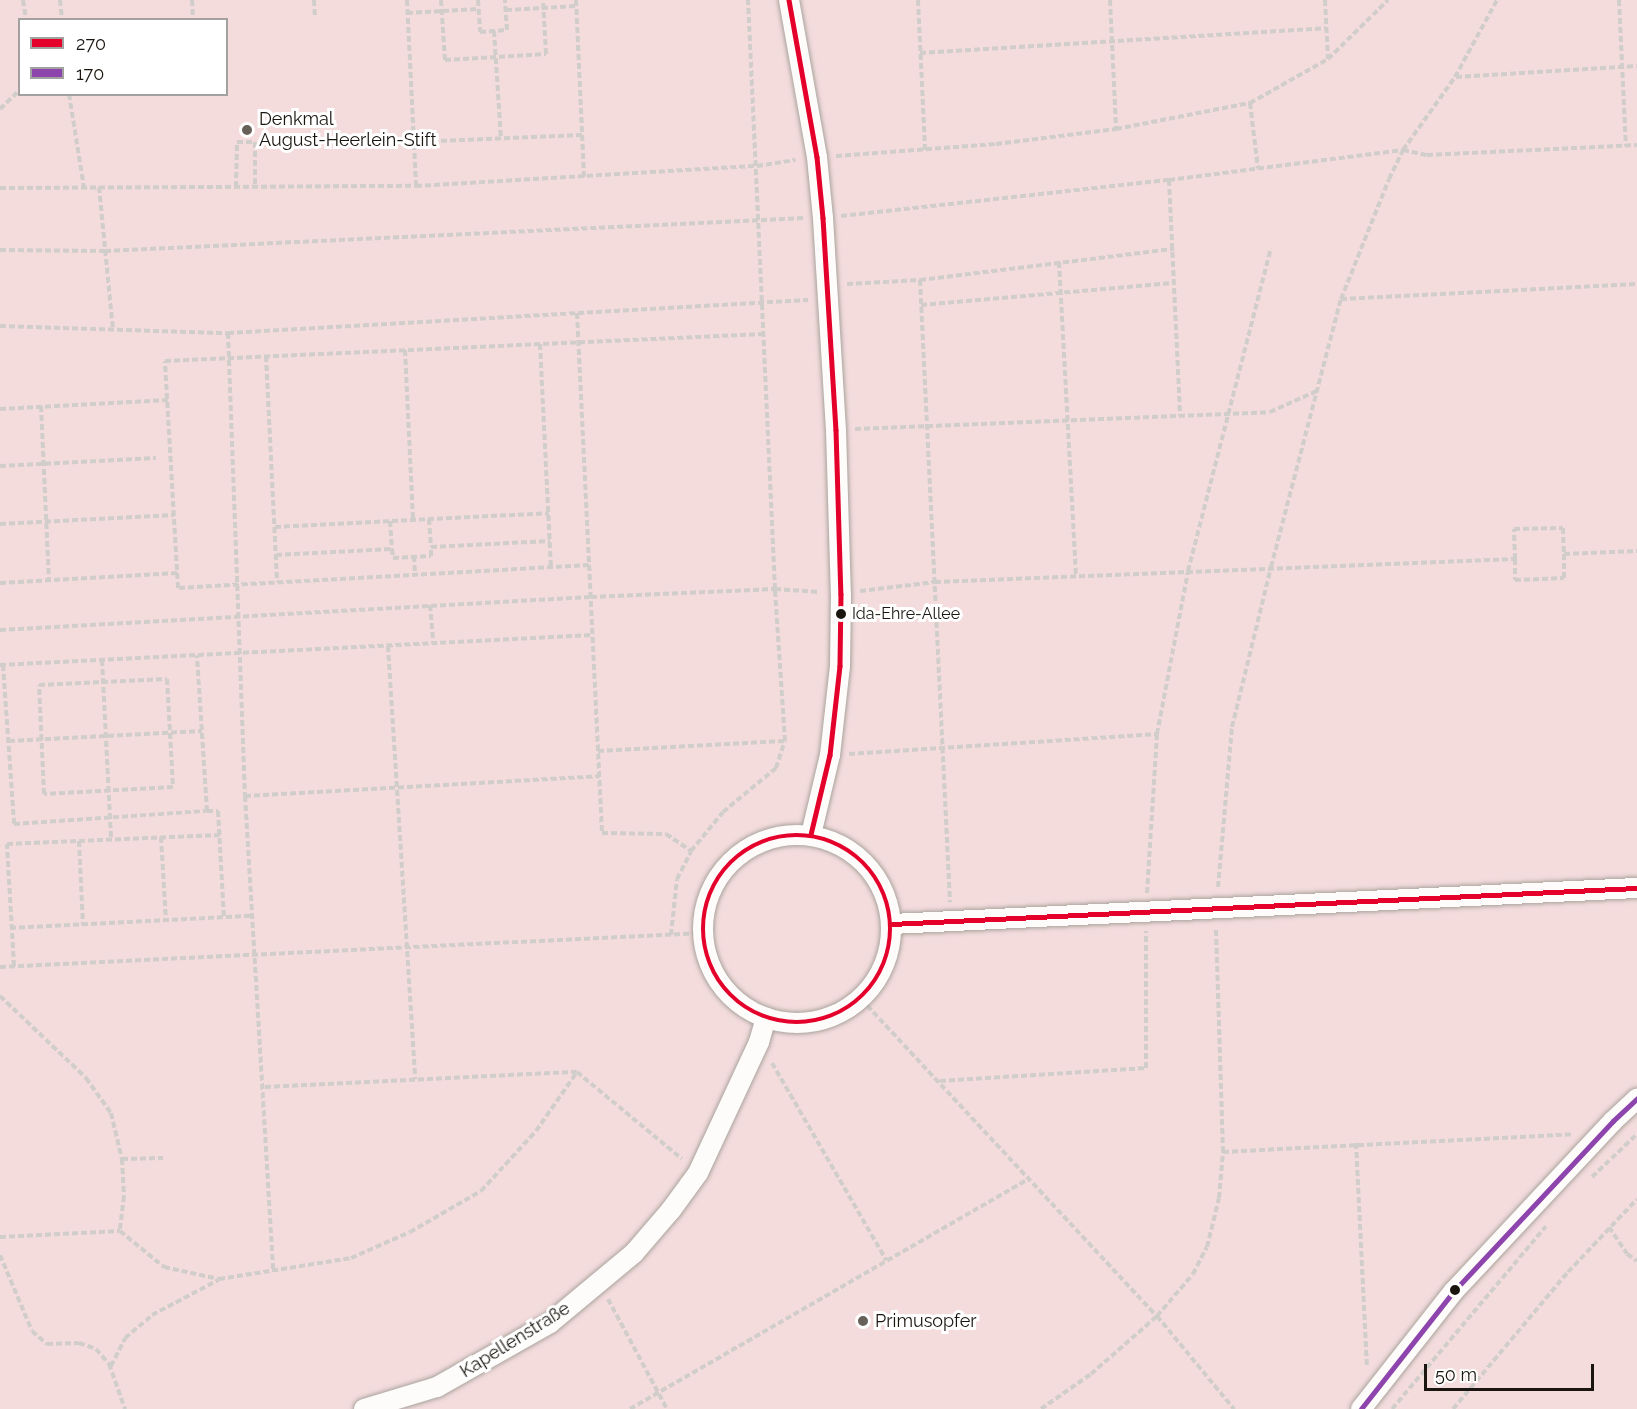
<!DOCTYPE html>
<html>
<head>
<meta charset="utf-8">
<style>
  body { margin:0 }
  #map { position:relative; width:1637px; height:1409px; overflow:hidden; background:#f5ede4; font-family:Raleway,sans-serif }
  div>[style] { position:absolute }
  .green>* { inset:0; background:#f4dcdd }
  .path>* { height:4px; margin-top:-2px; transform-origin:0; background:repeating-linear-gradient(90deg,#d0cdca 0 6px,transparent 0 9px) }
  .roads { filter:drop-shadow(0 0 2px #aaa49d) drop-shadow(0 0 2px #aaa49d) }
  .street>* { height:20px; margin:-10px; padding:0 10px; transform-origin:10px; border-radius:10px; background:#fefcfb }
  .street>.ring { margin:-10px; padding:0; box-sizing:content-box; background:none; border:20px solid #fefcfb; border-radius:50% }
  .bus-1>* { height:4.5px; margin:-2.25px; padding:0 2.25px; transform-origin:2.25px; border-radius:2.25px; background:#e4002b }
  .bus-1>.ring { margin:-2.25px; padding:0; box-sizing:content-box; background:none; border:4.5px solid #e4002b; border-radius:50% }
  .bus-2>* { height:4.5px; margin:-2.25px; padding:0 2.25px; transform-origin:2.25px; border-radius:2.25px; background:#8e44ad }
  .dots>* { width:16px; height:16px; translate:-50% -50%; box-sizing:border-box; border:3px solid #fff; border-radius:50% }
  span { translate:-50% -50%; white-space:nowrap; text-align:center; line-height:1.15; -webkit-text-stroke:6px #fff; paint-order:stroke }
  .bus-label { font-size:16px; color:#1a150f }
  .left { translate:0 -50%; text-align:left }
  .poi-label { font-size:18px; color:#1a150f }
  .street-label { font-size:18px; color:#1a150f }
  .legend { position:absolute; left:18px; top:18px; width:210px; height:78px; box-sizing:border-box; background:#fff; border:2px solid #a3a19f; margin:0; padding:8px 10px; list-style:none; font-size:18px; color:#1a150f }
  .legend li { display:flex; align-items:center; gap:12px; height:30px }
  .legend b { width:30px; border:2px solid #a3a19f }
  .scale { position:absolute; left:1424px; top:1364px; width:170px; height:27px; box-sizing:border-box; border:3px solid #1a150f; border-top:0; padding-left:8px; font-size:18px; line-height:21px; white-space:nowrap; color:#1a150f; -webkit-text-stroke:4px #fff; paint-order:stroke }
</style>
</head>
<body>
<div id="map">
  <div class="green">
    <div style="clip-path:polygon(evenodd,0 0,1637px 0,1637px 1409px,0 1409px,0 0,20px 20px,226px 20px,226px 94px,20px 94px,20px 20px)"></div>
  </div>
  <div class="path">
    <div style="left:23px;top:0;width:20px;rotate:81deg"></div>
    <div style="left:60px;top:0;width:20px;rotate:84deg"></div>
    <div style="left:192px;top:0;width:20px;rotate:87deg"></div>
    <div style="left:314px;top:0;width:17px;rotate:87deg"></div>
    <div style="left:407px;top:0;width:186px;rotate:87.2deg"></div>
    <div style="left:441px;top:0;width:60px;rotate:86.2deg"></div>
    <div style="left:445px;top:60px;width:101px;rotate:-3.4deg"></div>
    <div style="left:546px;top:54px;width:54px;rotate:-93.2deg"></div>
    <div style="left:478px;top:0;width:32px;rotate:86deg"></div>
    <div style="left:480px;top:32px;width:27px;rotate:-4deg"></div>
    <div style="left:507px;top:30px;width:30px;rotate:-94deg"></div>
    <div style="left:576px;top:0;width:177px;rotate:87.4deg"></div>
    <div style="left:918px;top:0;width:151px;rotate:87.3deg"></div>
    <div style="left:1110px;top:0;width:129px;rotate:87.3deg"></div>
    <div style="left:1325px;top:0;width:59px;rotate:87.1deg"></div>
    <div style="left:1619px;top:0;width:146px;rotate:87.3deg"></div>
    <div style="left:506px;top:10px;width:70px;rotate:-3.3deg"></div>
    <div style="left:407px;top:13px;width:72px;rotate:-3.2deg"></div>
    <div style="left:494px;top:31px;width:108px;rotate:86.3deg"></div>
    <div style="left:920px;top:53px;width:407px;rotate:-3.5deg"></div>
    <div style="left:1456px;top:77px;width:181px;rotate:-3.5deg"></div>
    <div style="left:69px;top:94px;width:95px;rotate:80.9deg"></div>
    <div style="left:1250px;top:103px;width:66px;rotate:83.1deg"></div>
    <div style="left:0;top:109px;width:28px;rotate:-44deg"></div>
    <div style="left:414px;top:142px;width:169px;rotate:-2.4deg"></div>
    <div style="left:836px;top:156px;width:160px;rotate:-4.3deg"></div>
    <div style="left:996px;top:144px;width:121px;rotate:-7.1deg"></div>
    <div style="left:1116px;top:129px;width:136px;rotate:-11deg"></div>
    <div style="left:1250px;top:103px;width:90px;rotate:-29.4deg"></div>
    <div style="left:1328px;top:59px;width:84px;rotate:-44.5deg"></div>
    <div style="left:1169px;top:180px;width:236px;rotate:87.3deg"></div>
    <div style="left:99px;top:187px;width:144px;rotate:84.4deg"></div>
    <div style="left:236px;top:187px;width:45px;rotate:-88.7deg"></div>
    <div style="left:237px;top:142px;width:18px"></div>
    <div style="left:255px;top:142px;width:46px;rotate:90deg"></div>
    <div style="left:0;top:188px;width:416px;rotate:-0.3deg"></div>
    <div style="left:416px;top:186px;width:342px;rotate:-3.4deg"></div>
    <div style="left:757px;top:166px;width:39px;rotate:-9deg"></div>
    <div style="left:841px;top:216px;width:330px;rotate:-6.3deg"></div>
    <div style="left:1169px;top:180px;width:236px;rotate:-7.3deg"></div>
    <div style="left:1403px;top:150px;width:25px;rotate:12deg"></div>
    <div style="left:1427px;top:155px;width:210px;rotate:-2.7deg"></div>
    <div style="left:0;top:250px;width:105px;rotate:0.5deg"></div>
    <div style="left:105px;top:251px;width:700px;rotate:-2.7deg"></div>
    <div style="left:1059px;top:262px;width:314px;rotate:86.9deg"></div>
    <div style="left:920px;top:280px;width:623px;rotate:87.24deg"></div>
    <div style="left:847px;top:284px;width:73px;rotate:-3.1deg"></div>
    <div style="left:920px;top:280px;width:256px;rotate:-7deg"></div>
    <div style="left:1341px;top:299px;width:296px;rotate:-2.9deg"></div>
    <div style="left:921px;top:305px;width:255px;rotate:-5deg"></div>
    <div style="left:577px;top:313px;width:521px;rotate:87.25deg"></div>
    <div style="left:602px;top:833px;width:64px;rotate:0.9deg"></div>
    <div style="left:666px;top:834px;width:30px;rotate:34deg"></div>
    <div style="left:0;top:326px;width:228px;rotate:1.8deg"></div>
    <div style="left:228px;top:333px;width:581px;rotate:-3.26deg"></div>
    <div style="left:228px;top:333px;width:463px;rotate:87.9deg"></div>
    <div style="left:245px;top:796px;width:476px;rotate:86.6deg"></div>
    <div style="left:540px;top:344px;width:223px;rotate:87.2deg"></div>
    <div style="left:405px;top:350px;width:170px;rotate:87.3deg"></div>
    <div style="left:266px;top:356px;width:226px;rotate:87.2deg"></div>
    <div style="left:41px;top:406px;width:175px;rotate:87.4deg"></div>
    <div style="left:0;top:409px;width:168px;rotate:-3.1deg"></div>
    <div style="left:855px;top:429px;width:415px;rotate:-2.3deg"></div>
    <div style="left:1270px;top:412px;width:51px;rotate:-24.1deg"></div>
    <div style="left:0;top:466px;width:156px;rotate:-2.9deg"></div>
    <div style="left:429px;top:519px;width:28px;rotate:86deg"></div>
    <div style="left:390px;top:521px;width:28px;rotate:86deg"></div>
    <div style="left:0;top:524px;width:174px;rotate:-3deg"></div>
    <div style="left:275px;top:527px;width:274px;rotate:-2.9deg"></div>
    <div style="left:276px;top:555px;width:116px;rotate:-3deg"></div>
    <div style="left:392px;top:549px;width:9px;rotate:84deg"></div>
    <div style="left:393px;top:558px;width:38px;rotate:-3deg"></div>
    <div style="left:431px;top:556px;width:9px;rotate:-90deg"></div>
    <div style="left:431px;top:547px;width:119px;rotate:-2.9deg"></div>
    <div style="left:414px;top:556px;width:18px;rotate:87deg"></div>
    <div style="left:1515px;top:559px;width:21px;rotate:90deg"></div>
    <div style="left:1515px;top:580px;width:49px;rotate:-2.3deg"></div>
    <div style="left:1564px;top:578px;width:24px;rotate:-90deg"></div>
    <div style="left:589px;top:565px;width:412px;rotate:176.8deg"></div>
    <div style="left:178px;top:588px;width:227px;rotate:-93.3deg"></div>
    <div style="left:165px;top:361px;width:601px;rotate:-2.58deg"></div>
    <div style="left:0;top:583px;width:178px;rotate:-3.2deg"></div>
    <div style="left:860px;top:591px;width:76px;rotate:-6.8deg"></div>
    <div style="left:935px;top:582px;width:580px;rotate:-2.27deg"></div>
    <div style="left:1515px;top:559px;width:30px;rotate:-92deg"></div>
    <div style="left:1514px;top:529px;width:49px;rotate:-1.2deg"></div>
    <div style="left:1563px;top:528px;width:26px;rotate:88deg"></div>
    <div style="left:1564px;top:554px;width:73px;rotate:-2.4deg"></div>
    <div style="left:430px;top:605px;width:38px;rotate:85deg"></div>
    <div style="left:0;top:630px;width:592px;rotate:-3.2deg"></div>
    <div style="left:591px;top:597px;width:184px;rotate:-2.5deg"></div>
    <div style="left:775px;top:589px;width:45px;rotate:3.8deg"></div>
    <div style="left:388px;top:646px;width:434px;rotate:86.4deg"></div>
    <div style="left:102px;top:660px;width:180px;rotate:87.1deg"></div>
    <div style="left:0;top:665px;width:593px;rotate:-2.9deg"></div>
    <div style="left:3px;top:665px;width:159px;rotate:86deg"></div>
    <div style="left:14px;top:824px;width:193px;rotate:-3.9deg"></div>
    <div style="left:207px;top:811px;width:156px;rotate:-93.7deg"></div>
    <div style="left:167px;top:679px;width:108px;rotate:86.8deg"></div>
    <div style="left:173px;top:787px;width:129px;rotate:176.9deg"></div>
    <div style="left:44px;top:794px;width:109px;rotate:-92.6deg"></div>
    <div style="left:39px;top:685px;width:128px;rotate:-2.7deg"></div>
    <div style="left:9px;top:741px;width:193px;rotate:-3deg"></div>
    <div style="left:598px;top:751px;width:187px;rotate:-3.1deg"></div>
    <div style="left:849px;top:754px;width:309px;rotate:-3.7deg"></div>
    <div style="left:245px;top:796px;width:355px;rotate:-3.2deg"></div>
    <div style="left:207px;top:811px;width:11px"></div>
    <div style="left:218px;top:811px;width:106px;rotate:86.8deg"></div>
    <div style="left:161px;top:837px;width:83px;rotate:86.6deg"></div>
    <div style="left:79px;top:841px;width:84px;rotate:87.3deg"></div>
    <div style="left:1218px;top:887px;width:161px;rotate:-85deg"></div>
    <div style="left:1232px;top:727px;width:165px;rotate:-76.3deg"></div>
    <div style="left:1271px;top:567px;width:277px;rotate:-75.4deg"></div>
    <div style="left:1341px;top:299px;width:129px;rotate:-68.2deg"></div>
    <div style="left:1389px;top:179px;width:32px;rotate:-64deg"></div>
    <div style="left:1403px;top:150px;width:90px;rotate:-54.5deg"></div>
    <div style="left:1455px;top:77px;width:88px;rotate:-61.4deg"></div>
    <div style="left:1147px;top:893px;width:159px;rotate:-86.4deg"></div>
    <div style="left:1157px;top:734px;width:166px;rotate:-79.2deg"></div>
    <div style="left:1188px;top:571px;width:333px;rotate:-75.6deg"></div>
    <div style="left:10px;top:928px;width:241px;rotate:-2.9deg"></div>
    <div style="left:671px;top:935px;width:56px;rotate:-83.9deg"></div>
    <div style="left:677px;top:879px;width:31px;rotate:-63deg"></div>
    <div style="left:691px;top:851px;width:50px;rotate:-50.6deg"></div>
    <div style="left:723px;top:812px;width:69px;rotate:-39.7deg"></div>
    <div style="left:776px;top:768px;width:28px;rotate:-72deg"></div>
    <div style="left:785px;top:741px;width:152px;rotate:-93.8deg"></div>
    <div style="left:775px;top:589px;width:590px;rotate:-92.62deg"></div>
    <div style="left:14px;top:966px;width:122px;rotate:-93.3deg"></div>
    <div style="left:7px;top:844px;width:213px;rotate:-2.4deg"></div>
    <div style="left:0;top:967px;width:704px;rotate:-2.77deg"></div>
    <div style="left:0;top:996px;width:119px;rotate:43.6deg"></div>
    <div style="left:86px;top:1078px;width:43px;rotate:54.5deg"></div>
    <div style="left:111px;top:1113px;width:47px;rotate:76.6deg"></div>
    <div style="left:122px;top:1159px;width:37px;rotate:87deg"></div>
    <div style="left:124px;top:1196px;width:35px;rotate:97deg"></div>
    <div style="left:861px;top:999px;width:434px;rotate:47deg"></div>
    <div style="left:1157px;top:1316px;width:121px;rotate:50.4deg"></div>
    <div style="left:772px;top:1063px;width:228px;rotate:59.9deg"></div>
    <div style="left:940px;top:1081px;width:206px;rotate:-3.6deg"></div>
    <div style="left:1146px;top:1068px;width:137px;rotate:-90deg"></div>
    <div style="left:265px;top:1087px;width:312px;rotate:-2.8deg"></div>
    <div style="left:577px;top:1072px;width:136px;rotate:39.6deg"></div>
    <div style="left:1356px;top:1143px;width:225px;rotate:87.2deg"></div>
    <div style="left:1223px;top:1152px;width:350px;rotate:-2.9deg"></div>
    <div style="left:122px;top:1159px;width:41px;rotate:-1.4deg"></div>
    <div style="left:1592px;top:1177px;width:62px;rotate:-43.7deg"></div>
    <div style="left:1609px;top:1227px;width:32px;rotate:56deg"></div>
    <div style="left:1627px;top:1254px;width:12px;rotate:35deg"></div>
    <div style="left:120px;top:1231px;width:57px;rotate:39.3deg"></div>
    <div style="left:164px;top:1267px;width:56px;rotate:12.3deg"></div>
    <div style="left:219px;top:1279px;width:134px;rotate:-9deg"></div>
    <div style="left:351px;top:1258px;width:64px;rotate:-23.8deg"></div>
    <div style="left:410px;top:1232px;width:82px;rotate:-30deg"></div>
    <div style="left:481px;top:1191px;width:81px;rotate:-47.5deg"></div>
    <div style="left:536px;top:1131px;width:72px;rotate:-55.2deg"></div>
    <div style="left:0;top:1237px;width:120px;rotate:-2.9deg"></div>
    <div style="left:0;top:1255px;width:82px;rotate:67.2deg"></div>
    <div style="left:32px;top:1331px;width:20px;rotate:41deg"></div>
    <div style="left:47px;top:1344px;width:32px;rotate:-2deg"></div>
    <div style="left:79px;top:1343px;width:18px;rotate:19deg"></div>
    <div style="left:96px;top:1349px;width:20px;rotate:49deg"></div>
    <div style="left:109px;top:1364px;width:48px;rotate:70.4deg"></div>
    <div style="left:608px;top:1299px;width:125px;rotate:61.8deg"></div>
    <div style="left:111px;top:1366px;width:31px;rotate:-63deg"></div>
    <div style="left:125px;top:1338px;width:35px;rotate:-40deg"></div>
    <div style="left:152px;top:1315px;width:75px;rotate:-27.9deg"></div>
    <div style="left:630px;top:1409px;width:462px;rotate:-30deg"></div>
    <div style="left:1041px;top:1409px;width:61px;rotate:-35deg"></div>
    <div style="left:1091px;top:1374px;width:88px;rotate:-41.3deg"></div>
    <div style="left:1157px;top:1316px;width:55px;rotate:-49.4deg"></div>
    <div style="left:1193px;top:1274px;width:30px;rotate:-63deg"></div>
    <div style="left:1207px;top:1247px;width:50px;rotate:-76.2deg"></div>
    <div style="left:1219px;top:1198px;width:46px;rotate:-85deg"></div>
    <div style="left:1223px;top:1152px;width:224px;rotate:-91.8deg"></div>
    <div style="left:1392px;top:1409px;width:239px;rotate:-49.9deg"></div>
    <div style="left:1453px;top:1409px;width:179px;rotate:-50deg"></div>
    <div style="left:1568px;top:1272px;width:100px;rotate:-46.6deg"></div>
  </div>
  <div class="roads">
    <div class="street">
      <div style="left:789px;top:0;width:159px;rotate:79.9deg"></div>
      <div style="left:817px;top:157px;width:61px;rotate:84.4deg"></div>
      <div style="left:823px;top:218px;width:212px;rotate:86.5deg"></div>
      <div style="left:836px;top:430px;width:164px;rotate:88.3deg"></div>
      <div style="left:841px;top:594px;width:72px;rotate:90.8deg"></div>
      <div style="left:840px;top:666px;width:90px;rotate:96.4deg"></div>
      <div style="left:830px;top:755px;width:82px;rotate:103.4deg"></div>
      <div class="ring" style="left:703px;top:835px;width:168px;height:168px"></div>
      <div style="left:892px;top:924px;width:746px;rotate:-2.77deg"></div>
      <div style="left:364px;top:1409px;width:76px;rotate:-16.8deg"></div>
      <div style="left:437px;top:1387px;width:130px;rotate:-29.5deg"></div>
      <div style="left:550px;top:1323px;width:109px;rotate:-39.8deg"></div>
      <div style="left:634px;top:1253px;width:57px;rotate:-49.3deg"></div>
      <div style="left:671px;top:1210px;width:46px;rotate:-53.9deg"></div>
      <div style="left:698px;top:1173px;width:145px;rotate:-65deg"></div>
      <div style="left:759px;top:1042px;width:25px;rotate:-74deg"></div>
      <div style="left:1361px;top:1409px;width:149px;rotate:-51.8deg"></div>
      <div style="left:1453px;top:1292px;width:234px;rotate:-46.9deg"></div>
      <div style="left:1613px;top:1121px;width:33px;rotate:-43deg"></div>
    </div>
  </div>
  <div class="bus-1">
    <div style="left:789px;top:0;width:159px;rotate:79.9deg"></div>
    <div style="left:817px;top:157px;width:61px;rotate:84.4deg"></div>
    <div style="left:823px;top:218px;width:212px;rotate:86.5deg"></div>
    <div style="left:836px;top:430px;width:164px;rotate:88.3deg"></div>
    <div style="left:841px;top:594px;width:72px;rotate:90.8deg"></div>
    <div style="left:840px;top:666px;width:90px;rotate:96.4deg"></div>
    <div style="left:830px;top:755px;width:82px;rotate:103.4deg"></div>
    <div class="ring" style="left:703px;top:835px;width:183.5px;height:183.5px"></div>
    <div style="left:892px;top:924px;width:746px;rotate:-2.77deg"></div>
  </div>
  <div class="bus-2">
    <div style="left:1361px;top:1409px;width:149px;rotate:-51.8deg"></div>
    <div style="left:1453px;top:1292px;width:234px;rotate:-46.9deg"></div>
    <div style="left:1613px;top:1121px;width:33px;rotate:-43deg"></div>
  </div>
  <div class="dots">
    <div style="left:247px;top:130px;background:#67615a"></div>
    <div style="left:841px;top:614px;background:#1a150f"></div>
    <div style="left:1455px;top:1290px;background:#1a150f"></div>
    <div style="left:863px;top:1321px;background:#67615a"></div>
  </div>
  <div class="bus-label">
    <span class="left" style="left:852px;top:614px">Ida-Ehre-Allee</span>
  </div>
  <div class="poi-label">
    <span class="left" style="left:259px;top:130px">Denkmal<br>August-Heerlein-Stift</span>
    <span class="left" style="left:875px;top:1321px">Primusopfer</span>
  </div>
  <div class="street-label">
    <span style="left:515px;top:1340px;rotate:-32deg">Kapellenstraße</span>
  </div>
  <ul class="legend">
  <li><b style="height:8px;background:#e4002b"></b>270</li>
  <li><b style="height:8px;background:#8e44ad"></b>170</li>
  </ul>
  <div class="scale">50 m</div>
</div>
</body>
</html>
